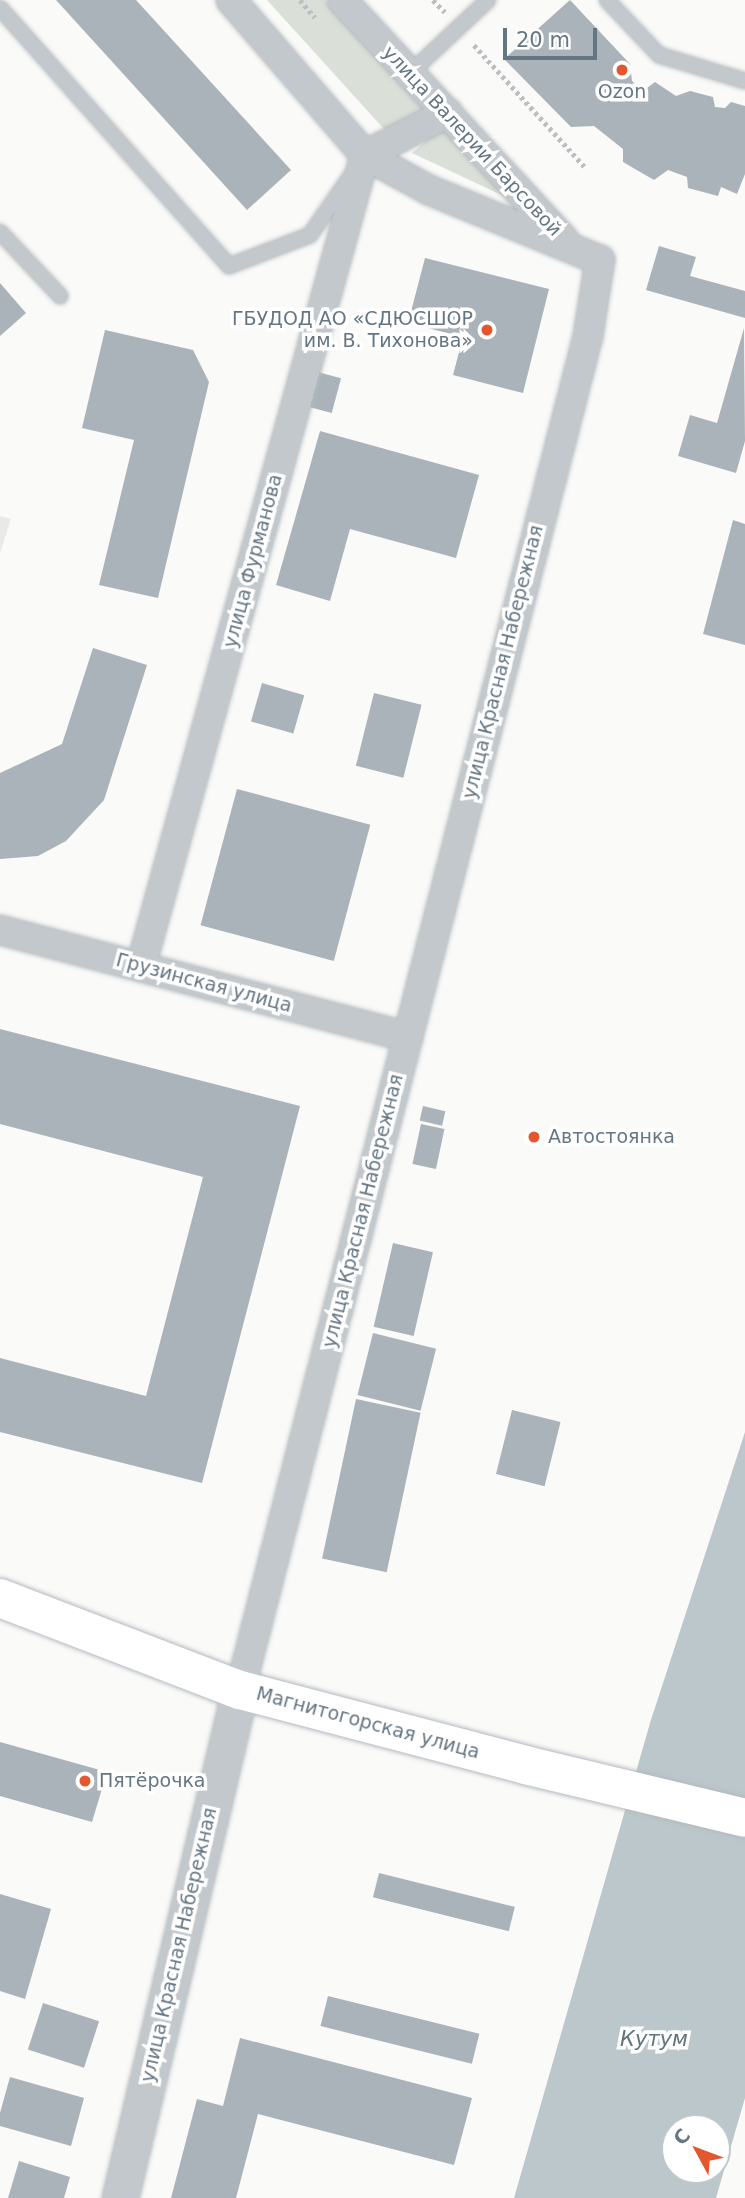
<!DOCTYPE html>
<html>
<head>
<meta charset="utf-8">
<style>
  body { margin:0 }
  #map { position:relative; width:745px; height:2198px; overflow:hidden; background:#fafaf8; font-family:"DejaVu Sans",sans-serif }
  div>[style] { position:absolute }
  .built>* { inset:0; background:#e8e9e9 }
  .green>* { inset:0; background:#dadfd7 }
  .water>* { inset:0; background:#bbc7cb }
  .building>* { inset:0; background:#aab3b9; transform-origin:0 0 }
  .path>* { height:4.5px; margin-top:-2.25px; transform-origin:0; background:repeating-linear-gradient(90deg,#bbbfc2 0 3.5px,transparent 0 7px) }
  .roads { filter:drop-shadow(0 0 2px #b3babf) drop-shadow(0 0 2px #b3babf) }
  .service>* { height:14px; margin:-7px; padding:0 7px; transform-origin:7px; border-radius:7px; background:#c3c8cc }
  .minor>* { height:28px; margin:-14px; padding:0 14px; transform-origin:14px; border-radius:14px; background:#c3c8cc }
  .tertiary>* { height:35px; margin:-17.5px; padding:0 17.5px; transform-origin:17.5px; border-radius:17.5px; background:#c3c8cc }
  .secondary>* { height:38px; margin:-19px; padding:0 19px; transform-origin:19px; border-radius:19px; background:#fff }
  .dots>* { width:19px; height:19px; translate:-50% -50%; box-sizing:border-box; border:4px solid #fff; border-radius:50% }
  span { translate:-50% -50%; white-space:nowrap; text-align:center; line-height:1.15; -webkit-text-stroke:7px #fff; paint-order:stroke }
  .poi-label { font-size:19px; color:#657683 }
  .right { translate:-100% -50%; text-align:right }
  .left { translate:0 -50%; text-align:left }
  .street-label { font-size:19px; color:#657683 }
  .water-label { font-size:21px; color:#60757c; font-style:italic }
  .north { position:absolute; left:661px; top:2114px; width:70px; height:70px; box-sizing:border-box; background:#fff; border:2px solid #c1c8cd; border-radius:50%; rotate:311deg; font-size:19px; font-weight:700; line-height:28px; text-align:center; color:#657683 }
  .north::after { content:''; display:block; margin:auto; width:24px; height:32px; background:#e4572e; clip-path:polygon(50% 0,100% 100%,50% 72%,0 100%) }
  .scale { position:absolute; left:503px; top:28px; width:94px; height:32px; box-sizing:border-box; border:4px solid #657683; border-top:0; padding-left:9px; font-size:21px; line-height:24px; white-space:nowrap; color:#657683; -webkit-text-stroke:5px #fff; paint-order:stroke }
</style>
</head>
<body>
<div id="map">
  <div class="built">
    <div style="clip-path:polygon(0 516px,11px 519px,0 553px)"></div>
  </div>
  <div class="green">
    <div style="clip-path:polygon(267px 0,325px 0,426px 110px,394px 140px)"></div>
    <div style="clip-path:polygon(445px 124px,512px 200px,412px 153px)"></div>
  </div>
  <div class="water">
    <div style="clip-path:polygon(evenodd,745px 1432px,745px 2098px,716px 2198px,514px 2198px,650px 1723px,745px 1432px,675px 2128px,717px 2128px,717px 2170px,675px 2170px,675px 2128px)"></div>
  </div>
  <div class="building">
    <div style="clip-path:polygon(56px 0,136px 0,291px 170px,247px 210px)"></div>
    <div style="clip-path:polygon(570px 0,630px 64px,632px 81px,643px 91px,655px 82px,676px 96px,690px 91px,713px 97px,715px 107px,725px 108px,731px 102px,745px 106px,745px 174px,737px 194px,721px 187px,718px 196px,688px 188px,687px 177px,668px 170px,654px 180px,623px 162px,623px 149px,594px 126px,571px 127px,504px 59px)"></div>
    <div style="clip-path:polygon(659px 246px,696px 257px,690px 276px,745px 291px,745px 318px,646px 290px)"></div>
    <div style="clip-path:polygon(425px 258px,549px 289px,523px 393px,453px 375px,463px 337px,408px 323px)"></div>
    <div style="clip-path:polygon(0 283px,26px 313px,0 336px)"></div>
    <div style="clip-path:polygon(744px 328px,745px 441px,736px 473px,678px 456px,690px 415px,717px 423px)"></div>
    <div style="clip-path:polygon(105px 330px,193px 350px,209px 382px,158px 598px,99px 585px,134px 440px,82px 428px)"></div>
    <div style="left:314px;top:371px;width:28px;height:36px;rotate:15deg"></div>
    <div style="clip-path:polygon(320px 431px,479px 475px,456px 558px,350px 529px,330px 601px,276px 585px)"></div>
    <div style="clip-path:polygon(733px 520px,745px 524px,745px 645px,703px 634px)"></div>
    <div style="clip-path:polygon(93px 648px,147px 665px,104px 800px,66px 841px,38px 856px,0 859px,0 773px,62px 744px)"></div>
    <div style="left:262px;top:683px;width:44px;height:40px;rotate:16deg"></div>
    <div style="left:374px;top:693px;width:49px;height:75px;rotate:14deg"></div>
    <div style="left:237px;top:789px;width:138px;height:141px;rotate:15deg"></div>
    <div style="clip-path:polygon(0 1029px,300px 1106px,202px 1483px,0 1432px,0 1358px,146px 1396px,203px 1177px,0 1124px)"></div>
    <div style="left:423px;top:1106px;width:23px;height:15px;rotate:13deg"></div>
    <div style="left:421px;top:1124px;width:24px;height:41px;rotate:12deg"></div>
    <div style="left:393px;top:1243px;width:41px;height:86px;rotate:13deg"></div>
    <div style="left:373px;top:1333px;width:65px;height:64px;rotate:14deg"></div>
    <div style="left:356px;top:1399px;width:66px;height:163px;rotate:12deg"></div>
    <div style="left:512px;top:1410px;width:50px;height:66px;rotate:14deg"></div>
    <div style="clip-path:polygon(0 1742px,107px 1772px,92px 1822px,0 1796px)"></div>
    <div style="left:379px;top:1873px;width:140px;height:25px;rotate:14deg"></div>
    <div style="clip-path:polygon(0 1894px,51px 1909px,25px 1999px,0 1991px)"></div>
    <div style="left:328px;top:1996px;width:156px;height:31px;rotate:14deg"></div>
    <div style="left:43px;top:2003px;width:59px;height:49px;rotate:18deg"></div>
    <div style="clip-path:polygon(240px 2038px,472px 2098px,454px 2165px,258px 2114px,236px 2198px,171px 2198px,197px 2099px,223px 2106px)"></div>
    <div style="clip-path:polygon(10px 2077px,84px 2098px,71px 2146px,0 2126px,0 2113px)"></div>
    <div style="clip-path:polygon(19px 2161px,70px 2177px,64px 2198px,8px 2198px)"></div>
  </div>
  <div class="path">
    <div style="left:300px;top:0;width:23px;rotate:49deg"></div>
    <div style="left:433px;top:0;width:17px;rotate:45deg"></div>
    <div style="left:474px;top:45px;width:164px;rotate:47.7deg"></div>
  </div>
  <div class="roads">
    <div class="service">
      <div style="left:607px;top:0;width:76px;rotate:46.6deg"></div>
      <div style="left:659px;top:55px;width:90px;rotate:16.8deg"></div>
      <div style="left:0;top:8px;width:345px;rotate:48.4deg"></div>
      <div style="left:229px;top:266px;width:87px;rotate:-20.9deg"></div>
      <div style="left:310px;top:235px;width:70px;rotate:-55.4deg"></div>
      <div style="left:409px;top:74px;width:108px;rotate:-43.1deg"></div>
      <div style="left:0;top:232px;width:88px;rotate:46.8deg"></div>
    </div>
    <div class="minor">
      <div style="left:231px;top:0;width:205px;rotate:49.2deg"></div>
      <div style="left:365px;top:155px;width:73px;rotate:28.7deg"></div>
      <div style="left:429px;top:190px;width:185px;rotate:22.3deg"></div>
      <div style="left:600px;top:260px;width:77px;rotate:99deg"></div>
      <div style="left:588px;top:336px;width:1398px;rotate:104.41deg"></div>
      <div style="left:342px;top:0;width:327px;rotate:47.2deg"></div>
      <div style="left:0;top:930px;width:422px;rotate:14.7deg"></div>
      <div style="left:141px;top:966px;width:841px;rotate:-74.56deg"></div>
      <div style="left:365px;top:155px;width:93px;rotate:-26.8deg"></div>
    </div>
    <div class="tertiary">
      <div style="left:120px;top:2198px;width:522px;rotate:-76.71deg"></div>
    </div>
    <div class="secondary">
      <div style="left:0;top:1598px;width:257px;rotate:21deg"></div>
      <div style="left:240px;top:1690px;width:295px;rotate:14.7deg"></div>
      <div style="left:525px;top:1765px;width:226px;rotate:13.5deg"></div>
    </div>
  </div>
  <div class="dots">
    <div style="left:622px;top:70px;background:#e4572e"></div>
    <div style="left:487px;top:330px;background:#e4572e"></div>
    <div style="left:534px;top:1137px;background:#e4572e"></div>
    <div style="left:85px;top:1781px;background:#e4572e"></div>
  </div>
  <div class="poi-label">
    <span style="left:622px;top:92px">Ozon</span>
    <span class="right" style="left:473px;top:330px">ГБУДОД АО «СДЮСШОР<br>им. В. Тихонова»</span>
    <span class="left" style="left:548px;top:1137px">Автостоянка</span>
    <span class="left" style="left:99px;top:1781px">Пятёрочка</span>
  </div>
  <div class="street-label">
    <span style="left:472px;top:141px;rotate:47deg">улица Валерии Барсовой</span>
    <span style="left:253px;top:561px;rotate:-75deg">улица Фурманова</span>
    <span style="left:503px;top:662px;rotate:-76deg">улица Красная Набережная</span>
    <span style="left:204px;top:983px;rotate:15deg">Грузинская улица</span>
    <span style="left:363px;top:1211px;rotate:-76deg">улица Красная Набережная</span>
    <span style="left:368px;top:1723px;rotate:15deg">Магнитогорская улица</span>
    <span style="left:179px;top:1945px;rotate:-77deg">улица Красная Набережная</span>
  </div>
  <div class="water-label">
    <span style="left:654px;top:2039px">Кутум</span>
  </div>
  <div class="north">С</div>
  <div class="scale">20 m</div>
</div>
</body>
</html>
